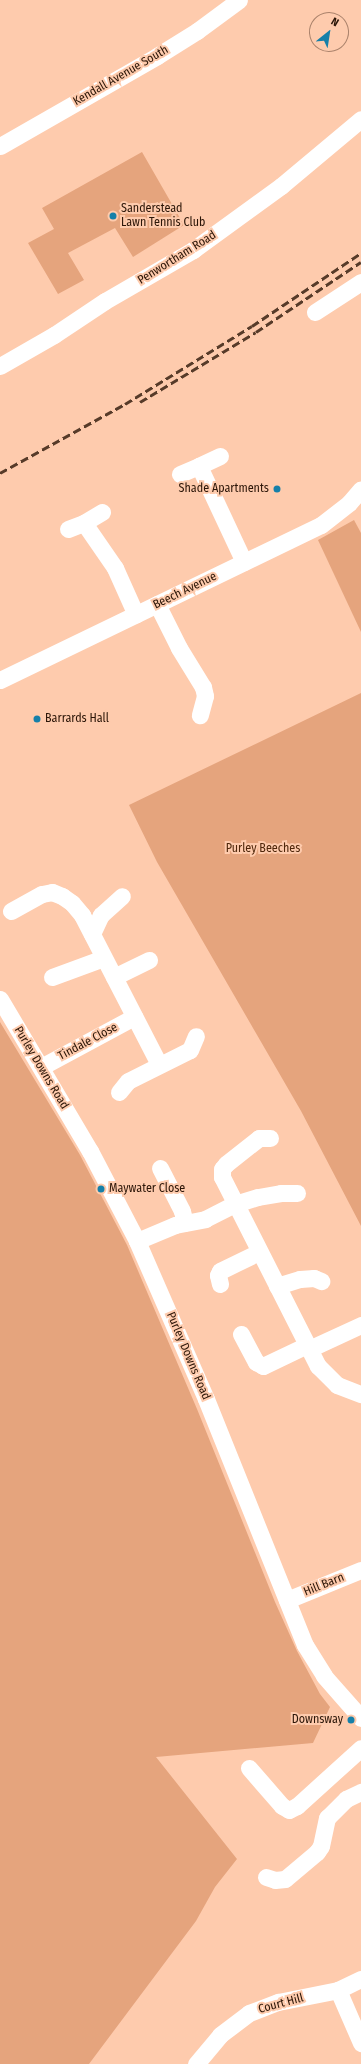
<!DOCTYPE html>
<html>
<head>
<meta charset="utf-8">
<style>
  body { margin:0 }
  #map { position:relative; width:361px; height:2064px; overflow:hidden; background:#fecbad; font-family:"Fira Sans Condensed",sans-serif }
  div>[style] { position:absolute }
  .green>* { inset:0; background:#e5a47d }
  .minor>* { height:17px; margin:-8.5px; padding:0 8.5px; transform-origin:8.5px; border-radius:8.5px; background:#fff }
  .rail>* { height:3px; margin-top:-1.5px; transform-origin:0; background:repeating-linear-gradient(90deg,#573b29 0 8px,transparent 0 12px) }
  .dots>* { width:11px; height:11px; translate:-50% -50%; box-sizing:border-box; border:2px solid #fecbad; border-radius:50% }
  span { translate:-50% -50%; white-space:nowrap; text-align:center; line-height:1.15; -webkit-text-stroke:4px #fecbad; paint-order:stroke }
  .street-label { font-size:12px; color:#2b1507 }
  .poi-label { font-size:12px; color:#2b1507 }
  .left { translate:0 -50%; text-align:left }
  .right { translate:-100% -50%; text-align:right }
  .park-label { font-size:12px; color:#4f270b }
  .north { position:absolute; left:309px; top:12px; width:40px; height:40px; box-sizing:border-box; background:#fecbad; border:1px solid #aa826b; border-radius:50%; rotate:30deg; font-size:11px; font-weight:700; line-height:16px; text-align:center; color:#2b1507 }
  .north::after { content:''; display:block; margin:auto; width:14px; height:18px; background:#1680a9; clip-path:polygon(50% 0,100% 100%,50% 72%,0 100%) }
</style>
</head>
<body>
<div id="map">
  <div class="green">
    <div style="clip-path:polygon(142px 152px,184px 225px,133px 257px,115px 228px,68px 253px,84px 280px,58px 294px,28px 243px,54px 229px,42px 208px)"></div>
    <div style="clip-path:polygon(354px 520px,361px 533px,361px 632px,318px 540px)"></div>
    <div style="clip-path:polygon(361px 693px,361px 1226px,301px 1111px,157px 862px,129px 805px)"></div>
    <div style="clip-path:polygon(0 1022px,80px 1155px,127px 1245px,197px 1409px,275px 1602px,297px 1651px,320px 1694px,330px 1707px,313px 1743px,156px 1757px,237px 1859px,215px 1887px,196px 1921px,89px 2064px,0 2064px)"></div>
  </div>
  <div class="minor">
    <div style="left:0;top:146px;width:181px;rotate:-29.8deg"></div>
    <div style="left:157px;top:56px;width:47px;rotate:-32deg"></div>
    <div style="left:197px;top:31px;width:52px;rotate:-36.4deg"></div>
    <div style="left:315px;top:312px;width:55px;rotate:-33.1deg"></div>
    <div style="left:0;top:366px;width:62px;rotate:-29.9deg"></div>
    <div style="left:54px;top:335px;width:61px;rotate:-33.7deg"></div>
    <div style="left:105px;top:301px;width:102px;rotate:-30.1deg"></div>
    <div style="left:193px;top:250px;width:109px;rotate:-36deg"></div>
    <div style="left:281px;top:186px;width:104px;rotate:-39.9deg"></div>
    <div style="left:220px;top:456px;width:23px;rotate:155deg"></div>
    <div style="left:199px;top:466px;width:106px;rotate:64.9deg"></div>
    <div style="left:180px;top:474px;width:21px;rotate:-23deg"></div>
    <div style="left:102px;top:512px;width:21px;rotate:149deg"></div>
    <div style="left:84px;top:523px;width:55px;rotate:55.4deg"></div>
    <div style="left:115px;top:568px;width:51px;rotate:65.9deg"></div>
    <div style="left:68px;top:529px;width:17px;rotate:-21deg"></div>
    <div style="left:157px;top:604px;width:49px;rotate:63.4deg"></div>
    <div style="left:179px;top:648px;width:46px;rotate:58.4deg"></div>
    <div style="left:203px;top:687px;width:9px;rotate:77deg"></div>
    <div style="left:205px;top:696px;width:20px;rotate:105deg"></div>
    <div style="left:0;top:680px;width:356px;rotate:-25.8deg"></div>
    <div style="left:321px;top:525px;width:36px;rotate:-38deg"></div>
    <div style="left:349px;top:503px;width:18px;rotate:-49deg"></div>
    <div style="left:11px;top:911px;width:35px;rotate:-29deg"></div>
    <div style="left:42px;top:894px;width:10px;rotate:-11deg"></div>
    <div style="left:52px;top:892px;width:11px;rotate:22deg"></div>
    <div style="left:62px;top:896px;width:12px;rotate:35deg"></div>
    <div style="left:72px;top:903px;width:16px;rotate:50deg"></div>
    <div style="left:82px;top:915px;width:168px;rotate:62.7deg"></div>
    <div style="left:92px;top:934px;width:21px;rotate:-65deg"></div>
    <div style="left:101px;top:915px;width:28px;rotate:-42deg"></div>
    <div style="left:52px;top:977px;width:55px;rotate:-20.1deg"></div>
    <div style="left:114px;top:977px;width:39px;rotate:-26deg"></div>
    <div style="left:0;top:999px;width:177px;rotate:59.4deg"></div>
    <div style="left:90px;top:1151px;width:102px;rotate:62.4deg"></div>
    <div style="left:137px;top:1241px;width:172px;rotate:66.4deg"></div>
    <div style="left:206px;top:1399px;width:265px;rotate:68.1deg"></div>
    <div style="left:305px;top:1645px;width:36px;rotate:58deg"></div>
    <div style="left:324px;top:1676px;width:56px;rotate:48.6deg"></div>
    <div style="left:41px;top:1067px;width:106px;rotate:-28.3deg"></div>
    <div style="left:119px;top:1092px;width:14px;rotate:-51deg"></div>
    <div style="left:128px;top:1081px;width:69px;rotate:-26.6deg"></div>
    <div style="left:190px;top:1050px;width:15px;rotate:-67deg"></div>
    <div style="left:270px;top:1138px;width:11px;rotate:180deg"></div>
    <div style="left:259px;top:1138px;width:42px;rotate:141.8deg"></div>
    <div style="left:226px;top:1164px;width:6px;rotate:129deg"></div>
    <div style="left:222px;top:1169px;width:8px;rotate:90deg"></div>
    <div style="left:222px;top:1177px;width:212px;rotate:63.1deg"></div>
    <div style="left:318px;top:1366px;width:27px;rotate:45deg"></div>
    <div style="left:337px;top:1385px;width:26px;rotate:21deg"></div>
    <div style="left:160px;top:1168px;width:48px;rotate:62.9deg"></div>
    <div style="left:182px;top:1211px;width:12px;rotate:76deg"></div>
    <div style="left:137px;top:1241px;width:41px;rotate:-22.8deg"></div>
    <div style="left:175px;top:1225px;width:31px;rotate:-11deg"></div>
    <div style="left:205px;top:1219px;width:34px;rotate:-27deg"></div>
    <div style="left:235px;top:1204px;width:24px;rotate:-17deg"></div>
    <div style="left:258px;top:1197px;width:23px;rotate:-10deg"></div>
    <div style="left:281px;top:1193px;width:16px"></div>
    <div style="left:220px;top:1284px;width:9px;rotate:-103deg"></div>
    <div style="left:218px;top:1275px;width:4px;rotate:-63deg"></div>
    <div style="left:220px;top:1271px;width:43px;rotate:-26deg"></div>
    <div style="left:277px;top:1286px;width:24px;rotate:-17deg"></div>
    <div style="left:300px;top:1279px;width:14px;rotate:-4deg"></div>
    <div style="left:314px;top:1278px;width:8px;rotate:23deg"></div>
    <div style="left:241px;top:1334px;width:32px;rotate:62deg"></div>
    <div style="left:256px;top:1362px;width:8px;rotate:30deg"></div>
    <div style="left:263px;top:1366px;width:49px;rotate:-25.5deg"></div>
    <div style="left:309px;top:1349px;width:57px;rotate:-24.8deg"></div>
    <div style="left:287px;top:1600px;width:80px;rotate:-22.1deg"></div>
    <div style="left:249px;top:1768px;width:50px;rotate:49deg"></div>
    <div style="left:282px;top:1806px;width:8px;rotate:30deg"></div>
    <div style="left:289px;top:1810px;width:9px;rotate:-27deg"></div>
    <div style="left:297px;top:1806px;width:86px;rotate:-42.2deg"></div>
    <div style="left:266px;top:1877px;width:9px;rotate:18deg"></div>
    <div style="left:275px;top:1880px;width:10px;rotate:-6deg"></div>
    <div style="left:285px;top:1879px;width:42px;rotate:-40.2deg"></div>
    <div style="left:317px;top:1852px;width:7px;rotate:-56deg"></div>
    <div style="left:321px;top:1846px;width:29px;rotate:-78deg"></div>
    <div style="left:327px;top:1818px;width:27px;rotate:-45deg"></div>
    <div style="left:346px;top:1799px;width:17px;rotate:-25deg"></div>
    <div style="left:338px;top:1990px;width:58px;rotate:66.5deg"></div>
    <div style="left:196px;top:2064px;width:38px;rotate:-50deg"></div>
    <div style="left:220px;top:2035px;width:36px;rotate:-37deg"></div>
    <div style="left:249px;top:2013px;width:31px;rotate:-21deg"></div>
    <div style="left:278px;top:2002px;width:61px;rotate:-11.3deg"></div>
    <div style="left:338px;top:1990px;width:25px;rotate:-26deg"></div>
  </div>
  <div class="rail">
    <div style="left:140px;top:402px;width:135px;rotate:-31.1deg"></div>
    <div style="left:256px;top:332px;width:126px;rotate:-33.7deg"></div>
    <div style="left:0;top:473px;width:143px;rotate:-28.9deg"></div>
    <div style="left:125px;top:404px;width:149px;rotate:-31.6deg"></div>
    <div style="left:252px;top:326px;width:131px;rotate:-33.8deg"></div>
  </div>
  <div class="dots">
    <div style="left:113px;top:216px;background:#1680a9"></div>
    <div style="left:277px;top:489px;background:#1680a9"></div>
    <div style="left:37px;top:719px;background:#1680a9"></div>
    <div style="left:101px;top:1189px;background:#1680a9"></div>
    <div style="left:351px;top:1720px;background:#1680a9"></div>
  </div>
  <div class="street-label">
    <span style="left:121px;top:76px;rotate:-30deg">Kendall Avenue South</span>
    <span style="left:177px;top:258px;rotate:-32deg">Penwortham Road</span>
    <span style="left:185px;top:591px;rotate:-26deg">Beech Avenue</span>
    <span style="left:88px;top:1042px;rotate:-28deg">Tindale Close</span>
    <span style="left:41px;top:1068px;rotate:59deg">Purley Downs Road</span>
    <span style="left:188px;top:1356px;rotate:67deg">Purley Downs Road</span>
    <span style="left:324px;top:1585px;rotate:-22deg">Hill Barn</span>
    <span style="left:281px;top:2004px;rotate:-15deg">Court Hill</span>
  </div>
  <div class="poi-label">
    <span class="left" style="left:121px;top:216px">Sanderstead<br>Lawn Tennis Club</span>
    <span class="right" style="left:269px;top:489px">Shade Apartments</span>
    <span class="left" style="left:45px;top:719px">Barrards Hall</span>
    <span class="left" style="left:109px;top:1189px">Maywater Close</span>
    <span class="right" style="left:343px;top:1720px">Downsway</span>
  </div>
  <div class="park-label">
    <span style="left:263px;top:849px">Purley Beeches</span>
  </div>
  <div class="north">N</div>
</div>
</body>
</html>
